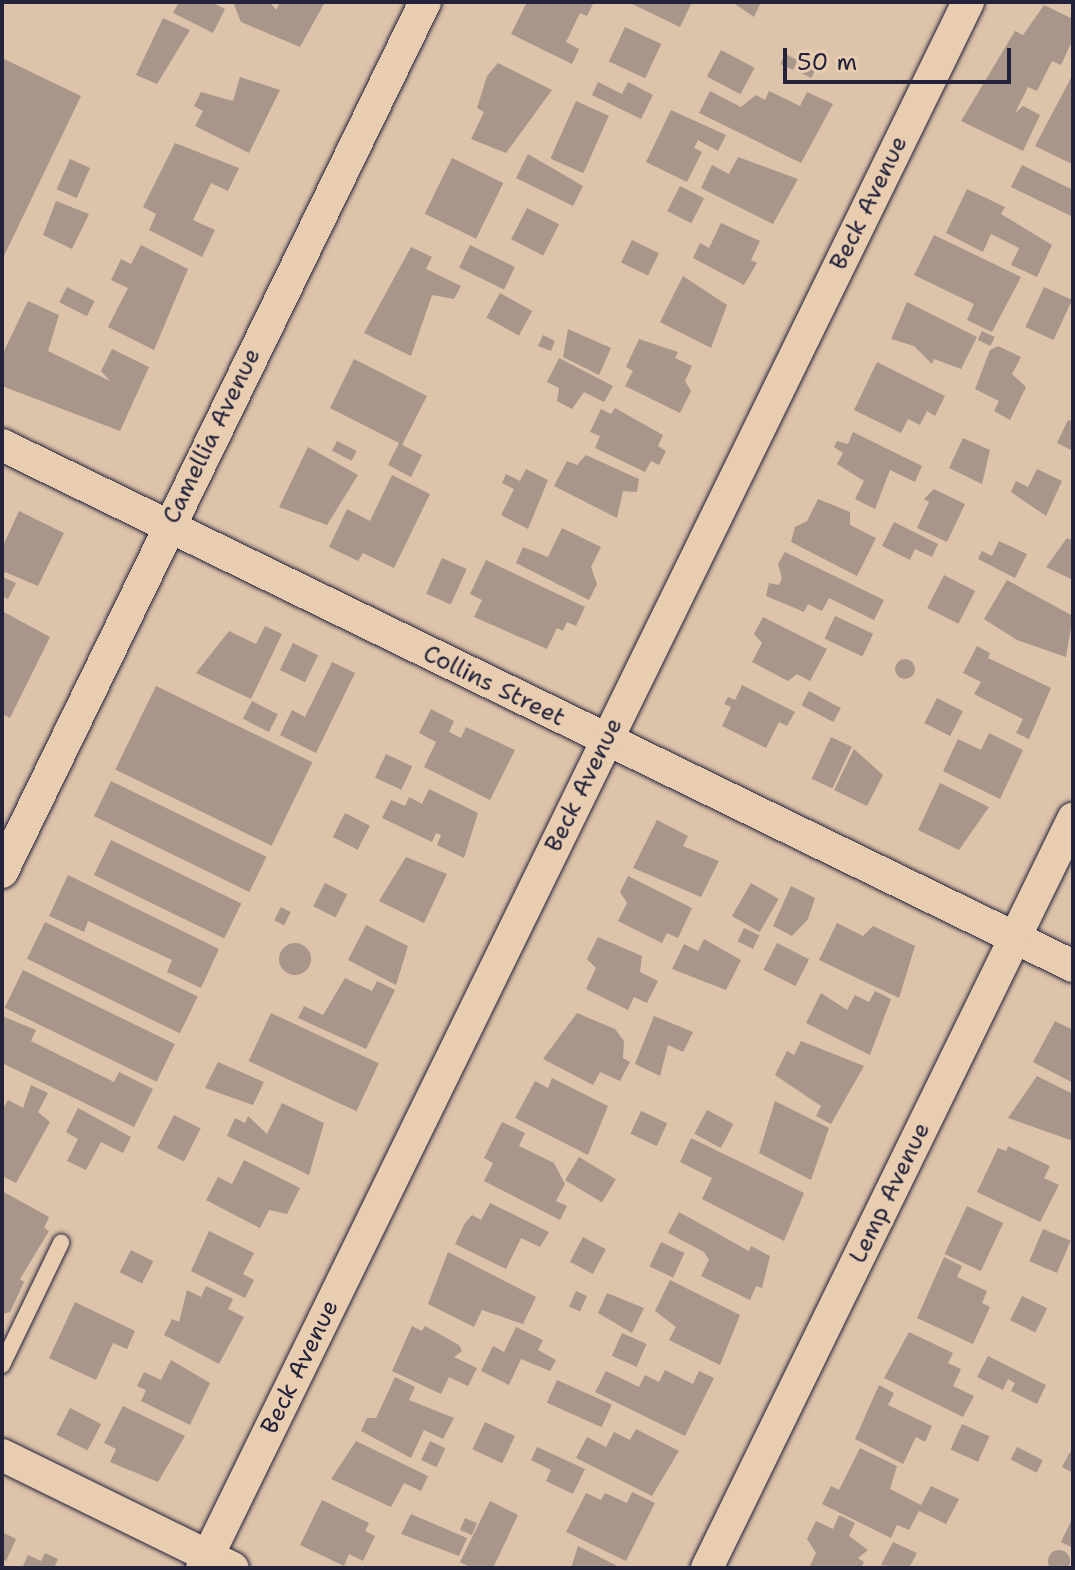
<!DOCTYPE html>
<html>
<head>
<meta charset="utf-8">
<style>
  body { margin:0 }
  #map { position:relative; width:1075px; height:1570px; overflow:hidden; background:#ddc3a9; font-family:"Shantell Sans",sans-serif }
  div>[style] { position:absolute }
  .building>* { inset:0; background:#a8968a; transform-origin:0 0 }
  .round { border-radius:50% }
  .roads { filter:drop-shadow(0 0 2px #22223b) drop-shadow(0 0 2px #22223b) }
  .service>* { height:16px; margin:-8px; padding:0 8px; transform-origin:8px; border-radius:8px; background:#e9cdb0 }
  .minor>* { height:32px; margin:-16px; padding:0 16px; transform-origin:16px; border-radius:16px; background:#e9cdb0 }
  span { translate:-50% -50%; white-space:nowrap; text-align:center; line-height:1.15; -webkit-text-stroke:6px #e9cdb0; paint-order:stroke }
  .street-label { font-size:24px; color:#22223b }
  .frame { position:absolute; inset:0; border:4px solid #22223b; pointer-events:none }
  .scale { position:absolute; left:783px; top:48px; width:228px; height:36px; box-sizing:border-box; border:4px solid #22223b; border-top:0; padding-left:10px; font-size:24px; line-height:28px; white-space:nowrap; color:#22223b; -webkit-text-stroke:6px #e9cdb0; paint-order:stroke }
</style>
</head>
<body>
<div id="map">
  <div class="building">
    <div style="clip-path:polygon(179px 2px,211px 2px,225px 9px,213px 33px,173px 13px)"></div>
    <div style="clip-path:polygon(233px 2px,270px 2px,276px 10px,280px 2px,325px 2px,300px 47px,241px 22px)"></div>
    <div style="clip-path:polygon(527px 2px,594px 2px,587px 16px,580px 13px,566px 42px,579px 49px,572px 64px,511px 34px)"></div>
    <div style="clip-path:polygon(628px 2px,692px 2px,680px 27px)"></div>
    <div style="clip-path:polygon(732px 2px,761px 2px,754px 17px)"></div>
    <div style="clip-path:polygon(1044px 5px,1073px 19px,1073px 39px,1061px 65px,1052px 61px,1037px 91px,1028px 87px,1015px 113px,1023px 106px,1040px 115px,1023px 151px,961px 121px,1015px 31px,1023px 35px)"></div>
    <div style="clip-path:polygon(163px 18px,190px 30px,157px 84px,136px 75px)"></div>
    <div style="left:625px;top:27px;width:40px;height:38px;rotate:25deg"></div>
    <div style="left:721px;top:50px;width:38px;height:30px;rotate:28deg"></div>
    <div style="left:785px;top:54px;width:14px;height:11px;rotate:25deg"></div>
    <div style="clip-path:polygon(2px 58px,81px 96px,2px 260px)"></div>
    <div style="clip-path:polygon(498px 63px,552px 90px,506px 153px,471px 139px,484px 112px,477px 108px,487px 76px)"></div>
    <div style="left:803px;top:63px;width:14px;height:10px;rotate:25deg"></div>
    <div style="clip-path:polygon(1073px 74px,1073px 162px,1072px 164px,1035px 146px)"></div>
    <div style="clip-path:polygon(240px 77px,280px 90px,249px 153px,195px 126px,203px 111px,194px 106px,201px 92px,233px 101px)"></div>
    <div style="clip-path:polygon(598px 82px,622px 94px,628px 82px,653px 95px,641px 119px,592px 95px)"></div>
    <div style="clip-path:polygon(710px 91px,741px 107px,756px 95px,765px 100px,769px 91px,800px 106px,807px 92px,833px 104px,801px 163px,699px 113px)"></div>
    <div style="left:576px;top:101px;width:36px;height:63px;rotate:24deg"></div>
    <div style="clip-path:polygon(671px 110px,726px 135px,718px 151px,698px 140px,694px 148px,702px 152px,687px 182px,646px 162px)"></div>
    <div style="clip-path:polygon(175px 143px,239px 168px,228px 191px,211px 183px,193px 220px,215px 230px,202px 257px,149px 230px,156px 214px,143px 207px)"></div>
    <div style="clip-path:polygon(528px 154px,583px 186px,573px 206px,516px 178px)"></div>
    <div style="clip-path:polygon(738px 157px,798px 179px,773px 224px,701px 188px,712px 165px,729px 174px)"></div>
    <div style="left:452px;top:158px;width:57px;height:62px;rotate:26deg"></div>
    <div style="left:70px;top:159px;width:22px;height:33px;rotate:24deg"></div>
    <div style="clip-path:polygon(1022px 165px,1073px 190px,1073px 217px,1011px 187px)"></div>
    <div style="left:680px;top:186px;width:27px;height:28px;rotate:27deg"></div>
    <div style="clip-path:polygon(967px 189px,1005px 207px,1001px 214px,1052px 245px,1037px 277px,1011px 265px,1019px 248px,991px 234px,983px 252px,946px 233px)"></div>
    <div style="clip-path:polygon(56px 201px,89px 214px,72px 249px,43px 235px)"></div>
    <div style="left:527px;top:208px;width:36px;height:35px;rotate:27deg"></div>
    <div style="clip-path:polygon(721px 223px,760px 241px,751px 260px,757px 263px,744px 285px,693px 258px,700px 243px,709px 248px)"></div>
    <div style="clip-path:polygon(934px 235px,1021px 277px,992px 332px,967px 320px,974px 304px,914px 275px)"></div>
    <div style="left:632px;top:240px;width:30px;height:25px;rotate:26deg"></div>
    <div style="clip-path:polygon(141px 245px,188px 269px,154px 350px,108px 327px,128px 288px,111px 280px,121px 259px,131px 264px)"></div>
    <div style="left:470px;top:245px;width:50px;height:25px;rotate:26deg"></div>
    <div style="clip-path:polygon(411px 247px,432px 257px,426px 269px,461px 286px,454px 299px,432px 295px,411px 356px,364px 333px)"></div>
    <div style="clip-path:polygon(683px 276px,727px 305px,711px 348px,660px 322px)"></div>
    <div style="left:67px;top:287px;width:31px;height:17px;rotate:27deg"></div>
    <div style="left:1044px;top:287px;width:31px;height:44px;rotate:25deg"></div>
    <div style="left:500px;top:293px;width:37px;height:28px;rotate:29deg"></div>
    <div style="clip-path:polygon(28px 301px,59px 315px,48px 351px,110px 381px,101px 371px,112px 349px,149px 367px,120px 431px,2px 386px,2px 355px)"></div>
    <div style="clip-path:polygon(907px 302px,977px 337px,961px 369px,934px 359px,932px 364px,914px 346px,891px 339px)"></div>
    <div style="clip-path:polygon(568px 329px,611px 348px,599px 375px,563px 357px)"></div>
    <div style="left:982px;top:331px;width:14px;height:10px;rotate:25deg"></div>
    <div style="clip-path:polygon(543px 335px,555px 341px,551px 351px,538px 346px)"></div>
    <div style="clip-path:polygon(639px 339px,678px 352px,675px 358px,692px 366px,685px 381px,691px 391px,680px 413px,625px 386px,633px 371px,626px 367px)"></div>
    <div style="clip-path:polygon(998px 346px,1021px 357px,1012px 374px,1026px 387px,1010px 420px,994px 411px,999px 401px,975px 389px,990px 350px)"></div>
    <div style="clip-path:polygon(559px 358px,613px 386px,604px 402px,584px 392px,572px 409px,557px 401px,559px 388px,547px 382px)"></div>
    <div style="clip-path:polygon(354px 359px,427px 396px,402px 445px,422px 455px,411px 477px,388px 465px,399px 443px,330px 408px)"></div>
    <div style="clip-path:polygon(877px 362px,945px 396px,935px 416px,927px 411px,920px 425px,908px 419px,901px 433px,854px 410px)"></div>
    <div style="clip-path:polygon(615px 408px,663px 435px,658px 446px,666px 451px,659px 465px,651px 461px,645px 472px,595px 448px,600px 436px,590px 432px,601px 409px,611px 414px)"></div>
    <div style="clip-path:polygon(1068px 420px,1073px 422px,1073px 451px,1057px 443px)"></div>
    <div style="clip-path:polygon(853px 432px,922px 466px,915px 482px,890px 470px,875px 509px,855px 499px,864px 481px,837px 464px,843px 453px,834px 447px,837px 441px,848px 444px)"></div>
    <div style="clip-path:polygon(963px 438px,990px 450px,982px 484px,949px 468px)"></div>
    <div style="left:337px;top:441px;width:22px;height:11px;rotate:27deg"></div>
    <div style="clip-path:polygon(308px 447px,358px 475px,327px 525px,279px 507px)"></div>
    <div style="clip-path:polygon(586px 455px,639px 479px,637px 492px,623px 491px,617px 518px,554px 486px,567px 461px,577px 465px)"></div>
    <div style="clip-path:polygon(526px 469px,548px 480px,528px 529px,501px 515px,514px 489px,502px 483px,506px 474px,520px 481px)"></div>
    <div style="clip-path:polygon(1037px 469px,1062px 481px,1046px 516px,1011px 492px,1016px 481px,1028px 487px)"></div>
    <div style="clip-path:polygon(392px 475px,430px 494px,394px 568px,363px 553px,358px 561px,329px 547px,347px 509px,370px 521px)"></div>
    <div style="clip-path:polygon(934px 489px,965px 504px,947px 542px,917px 528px,929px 502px,924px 499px)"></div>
    <div style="clip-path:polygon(818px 499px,850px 512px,850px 525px,876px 538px,857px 576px,791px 542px,795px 527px,807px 521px)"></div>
    <div style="clip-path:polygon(19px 511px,64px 533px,38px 586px,5px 572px,3px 577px,16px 583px,8px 599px,2px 596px,2px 548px)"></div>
    <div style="clip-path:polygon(894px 522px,938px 544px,932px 557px,915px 549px,910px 560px,882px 546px)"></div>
    <div style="clip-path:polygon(562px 528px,601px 547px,591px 567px,597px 584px,589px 600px,516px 563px,523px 547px,548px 557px)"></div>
    <div style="clip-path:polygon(1067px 538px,1073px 541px,1073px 580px,1046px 567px)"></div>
    <div style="clip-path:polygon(999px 541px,1027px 554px,1015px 578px,978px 559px,982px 551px,992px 556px)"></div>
    <div style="clip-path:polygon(785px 552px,884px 600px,874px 620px,829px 598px,822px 611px,808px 604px,804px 612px,766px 596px,769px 583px,779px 585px,782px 578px,778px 564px)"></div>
    <div style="left:442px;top:558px;width:27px;height:39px;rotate:24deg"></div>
    <div style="clip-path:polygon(486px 560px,585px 607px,576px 626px,567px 622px,563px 631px,557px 628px,547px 649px,474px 617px,482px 600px,470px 594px)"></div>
    <div style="left:944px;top:575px;width:35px;height:37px;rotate:27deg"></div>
    <div style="clip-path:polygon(1007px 580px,1073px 616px,1066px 657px,1017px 640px,984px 619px)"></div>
    <div style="clip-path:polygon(2px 611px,50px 637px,10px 718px,2px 714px)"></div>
    <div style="left:835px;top:616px;width:42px;height:25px;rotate:25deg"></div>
    <div style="clip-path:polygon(763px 617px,827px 649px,810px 681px,797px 674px,788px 681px,752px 662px,762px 643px,754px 634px)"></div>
    <div style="clip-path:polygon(265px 626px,282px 634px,251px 699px,196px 673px,229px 631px,256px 644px)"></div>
    <div style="left:293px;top:643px;width:28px;height:30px;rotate:26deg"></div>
    <div style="clip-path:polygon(977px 646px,990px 653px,988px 658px,1051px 688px,1029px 739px,1016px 733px,1023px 719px,974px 694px,981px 682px,963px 673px)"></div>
    <div class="round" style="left:895px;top:659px;width:20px;height:20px"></div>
    <div style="clip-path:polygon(332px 662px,355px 673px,316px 753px,280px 735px,292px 710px,305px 717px)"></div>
    <div style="clip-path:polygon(742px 685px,795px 712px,787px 726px,779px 722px,766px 748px,722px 726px,731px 707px,724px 704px,728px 697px,735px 700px)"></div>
    <div style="left:156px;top:686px;width:174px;height:93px;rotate:26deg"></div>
    <div style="left:809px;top:691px;width:36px;height:16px;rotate:28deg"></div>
    <div style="left:937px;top:698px;width:29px;height:28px;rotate:27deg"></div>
    <div style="left:252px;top:701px;width:29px;height:20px;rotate:27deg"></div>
    <div style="clip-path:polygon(431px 709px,454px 721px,449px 732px,461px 738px,466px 727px,515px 750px,490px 800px,424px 767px,436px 742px,419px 733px)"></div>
    <div style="clip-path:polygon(989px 733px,1023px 750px,1000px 799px,943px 771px,958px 739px,981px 750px)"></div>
    <div style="left:831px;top:737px;width:23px;height:46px;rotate:25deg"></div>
    <div style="clip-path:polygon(854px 749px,883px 775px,867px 806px,834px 790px)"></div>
    <div style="left:386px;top:754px;width:29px;height:26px;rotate:25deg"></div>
    <div style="left:111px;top:781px;width:173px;height:39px;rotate:26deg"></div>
    <div style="clip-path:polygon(940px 783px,989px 807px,959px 850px,918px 830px)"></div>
    <div style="clip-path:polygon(429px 789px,478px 813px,464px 858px,437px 845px,441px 835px,436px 833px,432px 842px,382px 818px,391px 800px,405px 806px,409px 797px,422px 804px)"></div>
    <div style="left:345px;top:813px;width:28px;height:27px;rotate:27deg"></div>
    <div style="clip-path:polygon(657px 820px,688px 836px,683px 846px,719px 861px,701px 897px,633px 868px)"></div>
    <div style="left:111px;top:840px;width:145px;height:39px;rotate:26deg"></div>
    <div style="clip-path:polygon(406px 857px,447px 874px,424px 923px,379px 901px)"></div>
    <div style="clip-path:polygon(68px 875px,219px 949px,201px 988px,167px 972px,172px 960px,88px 921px,84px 932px,49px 916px)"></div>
    <div style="clip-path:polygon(628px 876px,692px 908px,678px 938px,667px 933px,662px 943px,618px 921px,627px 903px,620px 892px)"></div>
    <div style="left:325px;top:883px;width:25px;height:26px;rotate:27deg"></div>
    <div style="left:751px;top:883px;width:32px;height:38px;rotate:30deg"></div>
    <div style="clip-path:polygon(791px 886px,815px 898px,808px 919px,792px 936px,773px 926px)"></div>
    <div style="left:281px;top:907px;width:11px;height:15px;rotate:27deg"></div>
    <div style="left:45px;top:922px;width:170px;height:41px;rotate:26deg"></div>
    <div style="clip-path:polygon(837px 923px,863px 936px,873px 926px,915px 946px,899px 998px,819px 960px)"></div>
    <div style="clip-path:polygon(366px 925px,408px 946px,396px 985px,348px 960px)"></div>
    <div style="left:744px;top:928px;width:17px;height:15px;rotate:25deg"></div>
    <div style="clip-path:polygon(598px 937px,642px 956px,640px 972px,658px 981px,647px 1003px,634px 997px,628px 1010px,586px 989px,596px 968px,587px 959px)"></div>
    <div style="clip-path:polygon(704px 939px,741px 960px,726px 990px,672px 969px,684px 944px,698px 951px)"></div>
    <div style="left:777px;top:943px;width:36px;height:30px;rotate:27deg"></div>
    <div class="round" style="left:279px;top:943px;width:32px;height:32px"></div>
    <div style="left:23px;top:970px;width:169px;height:42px;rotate:26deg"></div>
    <div style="clip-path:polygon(345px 978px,372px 991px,377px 981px,395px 990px,366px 1049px,298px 1018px,304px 1006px,323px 1015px)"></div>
    <div style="clip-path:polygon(875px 991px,891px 999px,870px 1055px,806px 1023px,821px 993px,847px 1010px,855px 995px,869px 1002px)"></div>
    <div style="left:271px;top:1013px;width:119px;height:53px;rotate:25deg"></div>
    <div style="clip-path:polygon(577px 1013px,615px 1029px,624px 1041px,623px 1058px,630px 1062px,620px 1081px,600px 1072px,593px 1085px,543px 1059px)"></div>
    <div style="clip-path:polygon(2px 1016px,36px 1030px,31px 1041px,114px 1082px,119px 1072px,153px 1089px,134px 1127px,2px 1063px)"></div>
    <div style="clip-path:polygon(654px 1016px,693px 1032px,683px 1052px,668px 1045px,660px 1076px,635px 1064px)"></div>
    <div style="clip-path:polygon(1055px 1021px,1073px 1030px,1073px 1083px,1033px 1062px)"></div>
    <div style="clip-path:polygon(801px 1041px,864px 1066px,831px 1124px,816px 1116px,821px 1106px,775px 1075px,787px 1051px,794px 1055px)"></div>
    <div style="clip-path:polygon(218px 1062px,264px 1082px,253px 1105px,205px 1088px)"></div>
    <div style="clip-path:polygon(1037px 1076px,1073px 1094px,1073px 1141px,1008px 1118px)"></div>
    <div style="clip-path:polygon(552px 1078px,608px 1106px,588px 1155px,515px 1118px,535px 1081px,548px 1088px)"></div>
    <div style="clip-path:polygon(31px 1085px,48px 1093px,38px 1112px,50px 1122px,16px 1183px,2px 1176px,2px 1111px,8px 1100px,23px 1108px)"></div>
    <div style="clip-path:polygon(775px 1101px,829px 1128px,811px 1180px,759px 1153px)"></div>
    <div style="clip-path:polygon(282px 1103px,324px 1123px,309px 1175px,227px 1136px,235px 1118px,245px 1123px,248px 1116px,267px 1134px)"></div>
    <div style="clip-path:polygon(78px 1108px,131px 1137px,123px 1153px,101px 1142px,86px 1170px,67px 1161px,78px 1139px,66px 1132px)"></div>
    <div style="left:707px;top:1110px;width:30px;height:27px;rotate:28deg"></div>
    <div style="left:641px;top:1111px;width:29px;height:25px;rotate:25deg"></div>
    <div style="left:174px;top:1115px;width:30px;height:37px;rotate:27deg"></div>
    <div style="clip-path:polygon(502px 1122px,525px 1133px,519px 1146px,554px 1163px,565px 1184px,556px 1201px,567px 1206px,560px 1220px,484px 1181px,493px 1163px,484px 1158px)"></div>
    <div style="clip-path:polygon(691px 1138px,804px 1193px,784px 1241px,702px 1199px,712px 1178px,680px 1162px)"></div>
    <div style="clip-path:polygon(1008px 1146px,1050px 1166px,1044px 1178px,1059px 1185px,1040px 1222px,977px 1192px,998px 1148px,1006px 1151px)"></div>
    <div style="left:579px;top:1157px;width:43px;height:27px;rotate:31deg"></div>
    <div style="clip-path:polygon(244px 1160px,300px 1188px,287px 1214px,269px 1210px,260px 1228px,206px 1200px,218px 1177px,232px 1184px)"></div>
    <div style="clip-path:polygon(2px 1191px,49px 1217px,44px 1228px,49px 1231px,20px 1279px,24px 1282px,10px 1312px,2px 1314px)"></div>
    <div style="clip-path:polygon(490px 1203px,549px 1232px,540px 1247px,521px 1238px,506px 1269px,455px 1244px,465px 1223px,472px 1215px,481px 1220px)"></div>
    <div style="left:967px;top:1206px;width:40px;height:53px;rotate:25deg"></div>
    <div style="clip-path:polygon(679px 1212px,749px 1251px,751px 1246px,770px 1256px,762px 1288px,756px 1286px,750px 1300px,701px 1276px,709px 1260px,704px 1252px,668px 1233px)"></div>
    <div style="left:1043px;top:1229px;width:30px;height:35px;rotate:23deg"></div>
    <div style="clip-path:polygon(209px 1231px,254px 1253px,243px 1274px,254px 1280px,245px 1298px,191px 1271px)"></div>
    <div style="left:583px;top:1237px;width:26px;height:28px;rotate:28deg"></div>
    <div style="left:661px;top:1242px;width:26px;height:27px;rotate:25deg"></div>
    <div style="left:131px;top:1250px;width:25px;height:25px;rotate:27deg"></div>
    <div style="clip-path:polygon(448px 1252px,536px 1297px,523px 1324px,482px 1310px,474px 1327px,428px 1304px)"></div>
    <div style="clip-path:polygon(944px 1257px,962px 1266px,957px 1277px,987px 1291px,982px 1303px,990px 1307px,973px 1344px,917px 1318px)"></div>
    <div style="clip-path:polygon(670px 1280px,740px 1315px,720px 1365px,669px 1340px,676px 1327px,655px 1311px)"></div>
    <div style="clip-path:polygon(206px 1286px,233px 1299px,228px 1309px,244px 1317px,219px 1364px,164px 1335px,172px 1319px,179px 1322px,187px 1290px,201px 1297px)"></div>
    <div style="left:576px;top:1291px;width:12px;height:17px;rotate:24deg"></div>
    <div style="clip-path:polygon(607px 1293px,644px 1308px,632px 1333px,598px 1313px)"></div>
    <div style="left:1022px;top:1296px;width:28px;height:27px;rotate:26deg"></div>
    <div style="clip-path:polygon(75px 1302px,135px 1331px,127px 1349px,113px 1343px,96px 1380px,49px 1358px)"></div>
    <div style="clip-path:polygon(412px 1326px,422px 1331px,425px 1326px,459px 1345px,462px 1351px,454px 1357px,477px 1368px,468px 1386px,449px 1377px,441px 1394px,392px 1371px)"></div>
    <div style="clip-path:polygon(516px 1327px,543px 1340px,538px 1350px,556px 1360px,550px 1371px,521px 1359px,509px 1385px,481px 1371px,493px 1346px,504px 1352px)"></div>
    <div style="clip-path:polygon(909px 1332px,953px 1353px,948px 1363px,961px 1369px,953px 1386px,974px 1396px,963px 1417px,884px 1378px)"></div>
    <div style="left:622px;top:1333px;width:27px;height:25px;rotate:24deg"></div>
    <div style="clip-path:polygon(988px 1356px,1046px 1385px,1037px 1404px,1011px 1391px,1015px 1383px,1008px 1379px,1003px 1390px,977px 1377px)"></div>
    <div style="clip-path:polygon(171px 1360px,210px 1383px,190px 1425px,141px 1401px,146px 1390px,137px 1386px,144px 1372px,161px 1380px)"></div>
    <div style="clip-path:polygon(665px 1370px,693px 1384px,699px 1371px,714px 1378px,685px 1436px,595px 1392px,606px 1371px,639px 1387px,645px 1375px,659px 1382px)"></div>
    <div style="clip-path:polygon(395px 1377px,415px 1387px,409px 1400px,454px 1418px,443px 1439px,424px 1430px,411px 1458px,361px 1431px,367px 1418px,376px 1418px)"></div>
    <div style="left:557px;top:1380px;width:60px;height:25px;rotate:24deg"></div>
    <div style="clip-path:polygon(879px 1385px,894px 1393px,888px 1405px,932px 1426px,925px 1442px,916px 1437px,903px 1464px,855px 1439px)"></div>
    <div style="clip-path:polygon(123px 1406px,185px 1436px,158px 1482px,110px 1462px,116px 1449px,104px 1443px)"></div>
    <div style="left:70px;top:1408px;width:35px;height:30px;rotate:27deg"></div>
    <div style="left:485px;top:1422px;width:33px;height:30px;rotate:25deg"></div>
    <div style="left:962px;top:1424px;width:30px;height:28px;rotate:24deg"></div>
    <div style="clip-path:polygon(636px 1429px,679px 1451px,652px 1496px,576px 1458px,587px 1437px,606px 1447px,614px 1432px,630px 1440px)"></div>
    <div style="clip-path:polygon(356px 1441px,428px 1476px,421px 1491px,404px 1483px,391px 1507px,331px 1479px)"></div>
    <div style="left:430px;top:1441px;width:17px;height:21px;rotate:25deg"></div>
    <div style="clip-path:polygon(537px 1447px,585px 1469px,573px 1494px,546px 1481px,551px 1470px,531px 1460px)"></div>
    <div style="left:1017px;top:1447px;width:29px;height:14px;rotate:27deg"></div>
    <div style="clip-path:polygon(860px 1448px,897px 1466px,890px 1489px,921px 1505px,931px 1486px,959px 1499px,946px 1524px,919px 1511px,909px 1530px,897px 1525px,891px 1538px,822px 1504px,831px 1486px,839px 1490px)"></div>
    <div style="clip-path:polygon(1070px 1452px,1073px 1453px,1073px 1473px,1062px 1467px)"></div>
    <div style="clip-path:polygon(632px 1492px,655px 1503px,626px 1561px,566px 1532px,586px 1493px,601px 1500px,605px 1493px,627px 1503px)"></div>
    <div style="clip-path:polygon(322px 1500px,369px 1523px,365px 1531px,375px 1536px,363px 1561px,349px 1554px,344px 1566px,300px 1545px)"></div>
    <div style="clip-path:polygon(490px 1501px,518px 1515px,493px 1568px,472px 1568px,460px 1562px)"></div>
    <div style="clip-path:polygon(411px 1514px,467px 1538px,459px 1556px,401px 1534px)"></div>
    <div style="clip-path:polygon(839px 1515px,855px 1523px,849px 1536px,868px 1550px,858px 1558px,864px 1562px,861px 1568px,809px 1568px,816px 1553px,807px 1539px,816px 1521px,833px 1529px)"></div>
    <div style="clip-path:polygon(1073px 1517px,1073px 1548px,1061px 1542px)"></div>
    <div style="left:465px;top:1518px;width:13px;height:13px;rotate:23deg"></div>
    <div style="clip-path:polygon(2px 1532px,16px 1539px,6px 1561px,2px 1559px)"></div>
    <div style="clip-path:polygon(893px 1542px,917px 1553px,909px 1568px,881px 1565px)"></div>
    <div style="clip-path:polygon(578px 1546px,621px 1568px,571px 1568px)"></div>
    <div class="round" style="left:1048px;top:1550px;width:22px;height:22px"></div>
    <div style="clip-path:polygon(45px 1553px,58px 1559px,54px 1568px,22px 1568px,28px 1555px,41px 1561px)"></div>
  </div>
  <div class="roads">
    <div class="service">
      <div style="left:2px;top:1365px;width:136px;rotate:-64.2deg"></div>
    </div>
    <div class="minor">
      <div style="left:2px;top:445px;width:1191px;rotate:25.94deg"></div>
      <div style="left:2px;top:872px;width:967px;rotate:-64.07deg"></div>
      <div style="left:2px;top:1455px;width:257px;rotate:26.1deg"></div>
      <div style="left:202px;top:1568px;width:1743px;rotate:-63.93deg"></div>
      <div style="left:707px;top:1568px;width:834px;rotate:-63.96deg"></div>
    </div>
  </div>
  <div class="street-label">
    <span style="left:869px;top:203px;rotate:-64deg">Beck Avenue</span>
    <span style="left:212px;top:436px;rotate:-64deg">Camellia Avenue</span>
    <span style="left:494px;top:686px;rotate:26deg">Collins Street</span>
    <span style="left:584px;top:785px;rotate:-64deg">Beck Avenue</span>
    <span style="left:890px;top:1193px;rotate:-64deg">Lemp Avenue</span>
    <span style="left:300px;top:1367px;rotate:-64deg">Beck Avenue</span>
  </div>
  <div class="frame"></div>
  <div class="scale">50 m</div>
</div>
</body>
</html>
